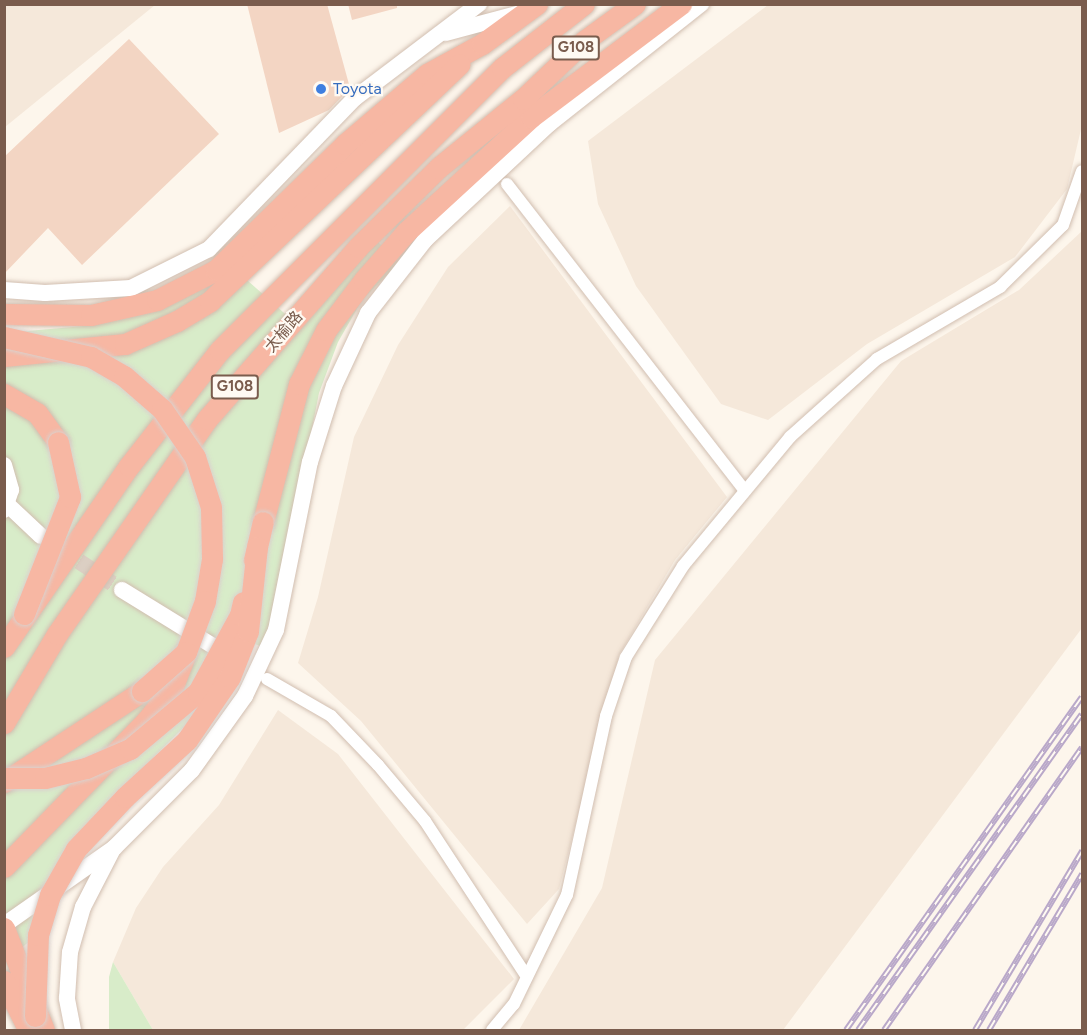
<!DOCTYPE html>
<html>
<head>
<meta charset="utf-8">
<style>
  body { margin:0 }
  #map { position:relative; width:1087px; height:1035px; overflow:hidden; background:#fdf6ec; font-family:Figtree,"Noto Sans SC",sans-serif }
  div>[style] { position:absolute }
  .residential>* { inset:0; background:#f5e8da }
  .green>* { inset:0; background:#d8ecc9 }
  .building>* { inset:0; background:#f3d5c3 }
  .secondary-tunnel>* { height:16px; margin-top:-8px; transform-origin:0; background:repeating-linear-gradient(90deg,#dcd0c4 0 16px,transparent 0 24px) }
  .roads { filter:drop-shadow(0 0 2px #d1beb0) drop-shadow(0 0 2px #d1beb0) }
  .street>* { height:12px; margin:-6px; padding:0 6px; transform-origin:6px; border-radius:6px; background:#fff }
  .secondary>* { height:16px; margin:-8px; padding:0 8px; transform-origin:8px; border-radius:8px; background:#fff }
  .highway>* { height:21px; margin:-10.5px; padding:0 10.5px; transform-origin:10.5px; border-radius:10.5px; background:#f7b7a3 }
  .rail>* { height:6px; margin-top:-3px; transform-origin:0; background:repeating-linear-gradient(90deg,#fffaf3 0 11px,#b9a8c9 0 22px); box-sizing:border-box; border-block:2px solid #b9a8c9 }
  .bridges { filter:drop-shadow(0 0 2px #dad1cd) drop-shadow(0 0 2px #dad1cd) }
  .highway-bridge>* { height:21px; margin:-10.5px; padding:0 10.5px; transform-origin:10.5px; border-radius:10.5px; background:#f7b7a3 }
  .dots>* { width:16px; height:16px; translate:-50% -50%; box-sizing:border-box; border:3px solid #fffaf3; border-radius:50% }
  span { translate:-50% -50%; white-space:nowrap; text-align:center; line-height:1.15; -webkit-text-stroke:4.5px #fffaf3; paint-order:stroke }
  .shield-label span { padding:2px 4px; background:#fffaf3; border:2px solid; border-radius:4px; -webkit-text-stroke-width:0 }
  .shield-label { font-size:15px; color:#7a5c4d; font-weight:700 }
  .shop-label { font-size:16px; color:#366cbe }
  .left { translate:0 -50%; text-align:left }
  .street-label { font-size:16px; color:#7a5c4d }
  .frame { position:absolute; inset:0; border:6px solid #7a5c4d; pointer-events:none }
</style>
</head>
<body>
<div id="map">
  <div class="residential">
    <div style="clip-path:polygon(5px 4px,155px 4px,155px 5px,5px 127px)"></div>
    <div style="clip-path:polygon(768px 5px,1082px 5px,1082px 125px,1067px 189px,1015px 257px,867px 344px,768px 420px,721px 404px,636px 286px,598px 204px,588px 141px)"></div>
    <div style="clip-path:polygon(510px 206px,727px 497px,675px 560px,619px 655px,559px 889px,527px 924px,361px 721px,298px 663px,318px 597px,354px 437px,398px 345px,448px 267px)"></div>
    <div style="clip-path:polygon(1082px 231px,1082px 628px,783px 1030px,519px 1030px,602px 888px,655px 660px,901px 361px,1019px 290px)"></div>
    <div style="clip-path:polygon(278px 710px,338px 754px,514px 979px,463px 1030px,153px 1030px,113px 962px,136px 908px,163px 867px,219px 805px)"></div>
  </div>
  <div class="green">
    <div style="clip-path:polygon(376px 240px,399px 263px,362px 300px,338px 342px,319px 393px,285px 566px,263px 647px,240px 639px,193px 718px,76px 835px,29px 942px,5px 960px,5px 333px,95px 325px,154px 312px,222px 273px,248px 281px,301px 328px)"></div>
    <div style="clip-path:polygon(113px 962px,153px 1030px,109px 1030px,109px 977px)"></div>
  </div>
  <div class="building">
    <div style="clip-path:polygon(247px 4px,327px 4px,350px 88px,329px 110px,279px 133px)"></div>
    <div style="clip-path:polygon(348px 4px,397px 4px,397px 8px,352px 20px)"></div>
    <div style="clip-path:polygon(129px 39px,219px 134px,82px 265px,48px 228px,4px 274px,4px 157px)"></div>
  </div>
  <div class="secondary-tunnel">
    <div style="left:59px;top:548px;width:76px;rotate:33.7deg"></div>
  </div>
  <div class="roads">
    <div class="street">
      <div style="left:507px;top:184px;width:388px;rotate:52.2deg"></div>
      <div style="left:267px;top:679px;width:74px;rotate:30deg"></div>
      <div style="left:331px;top:716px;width:68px;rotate:46.2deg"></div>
      <div style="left:378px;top:765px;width:73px;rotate:50deg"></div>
      <div style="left:425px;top:821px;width:186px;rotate:56.8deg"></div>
      <div style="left:492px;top:1030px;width:34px;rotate:-50deg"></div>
      <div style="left:514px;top:1004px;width:121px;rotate:-64.1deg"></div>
      <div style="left:567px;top:895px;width:183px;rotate:-77.7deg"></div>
      <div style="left:606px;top:716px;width:62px;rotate:-71.3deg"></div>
      <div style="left:626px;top:657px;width:107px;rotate:-57.9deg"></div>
      <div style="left:683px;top:566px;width:168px;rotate:-50.3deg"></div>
      <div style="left:790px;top:437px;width:117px;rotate:-41.9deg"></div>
      <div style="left:877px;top:359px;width:143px;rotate:-30.3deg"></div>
      <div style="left:1000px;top:287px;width:88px;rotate:-44.5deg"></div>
      <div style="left:1063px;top:225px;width:57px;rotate:-70.6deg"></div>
    </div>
    <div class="secondary">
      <div style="left:446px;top:33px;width:77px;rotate:-15.1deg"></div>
      <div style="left:4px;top:290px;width:41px;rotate:4.2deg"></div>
      <div style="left:45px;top:293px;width:86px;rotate:-3.3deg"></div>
      <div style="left:131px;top:288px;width:87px;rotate:-26.6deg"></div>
      <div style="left:209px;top:249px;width:210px;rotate:-46deg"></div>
      <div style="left:355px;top:98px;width:156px;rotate:-37.2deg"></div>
      <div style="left:4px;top:465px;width:26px;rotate:74deg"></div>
      <div style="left:11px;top:490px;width:21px;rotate:109deg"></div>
      <div style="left:8px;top:505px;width:45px;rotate:43.2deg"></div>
      <div style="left:122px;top:590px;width:128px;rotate:31.6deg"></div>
      <div style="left:4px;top:925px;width:134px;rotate:-35deg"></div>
      <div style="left:114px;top:848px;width:110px;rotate:-45deg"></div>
      <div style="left:192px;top:770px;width:91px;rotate:-54.4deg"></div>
      <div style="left:245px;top:696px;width:73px;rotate:-64.8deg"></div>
      <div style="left:276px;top:630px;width:171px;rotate:-78.6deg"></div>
      <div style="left:310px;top:462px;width:80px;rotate:-72.5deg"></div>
      <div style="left:334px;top:386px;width:81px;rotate:-65deg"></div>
      <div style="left:368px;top:313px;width:93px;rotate:-52deg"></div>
      <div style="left:425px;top:240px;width:170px;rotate:-43.1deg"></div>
      <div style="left:549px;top:124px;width:194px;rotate:-38.3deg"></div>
      <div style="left:73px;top:1030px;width:33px;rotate:-101deg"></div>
      <div style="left:67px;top:998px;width:46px;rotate:-86.3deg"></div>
      <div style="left:70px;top:952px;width:47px;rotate:-73.9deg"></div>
      <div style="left:83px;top:907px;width:65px;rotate:-62.7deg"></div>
    </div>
    <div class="highway">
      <div style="left:4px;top:314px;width:87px;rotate:0.7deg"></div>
      <div style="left:91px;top:315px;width:68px;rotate:-12.8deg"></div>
      <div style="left:157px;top:300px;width:66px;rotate:-27deg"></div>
      <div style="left:216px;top:270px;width:180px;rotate:-44.3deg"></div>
      <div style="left:345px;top:144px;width:108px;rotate:-40.5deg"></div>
      <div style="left:427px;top:74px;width:63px;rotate:-28.6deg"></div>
      <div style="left:482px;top:44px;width:68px;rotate:-36deg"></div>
      <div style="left:4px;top:356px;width:122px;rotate:-5.7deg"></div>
      <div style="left:125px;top:344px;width:57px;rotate:-23.9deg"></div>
      <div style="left:177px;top:321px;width:39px;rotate:-31deg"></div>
      <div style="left:210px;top:301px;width:344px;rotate:-43.5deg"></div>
      <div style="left:4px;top:394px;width:38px;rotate:30deg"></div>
      <div style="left:37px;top:413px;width:36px;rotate:54deg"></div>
      <div style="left:263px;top:522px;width:143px;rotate:-75.4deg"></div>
      <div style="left:299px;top:384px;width:60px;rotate:-63.4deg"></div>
      <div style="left:326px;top:330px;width:63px;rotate:-52.8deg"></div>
      <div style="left:364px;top:280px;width:64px;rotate:-48.8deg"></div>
      <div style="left:406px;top:232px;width:170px;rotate:-42.6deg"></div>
      <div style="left:531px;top:117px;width:188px;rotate:-37deg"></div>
      <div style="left:4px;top:647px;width:220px;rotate:-55.4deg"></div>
      <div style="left:129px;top:466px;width:147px;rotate:-51.9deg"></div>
      <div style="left:220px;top:350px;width:399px;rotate:-45deg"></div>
      <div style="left:502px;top:68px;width:104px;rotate:-38deg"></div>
      <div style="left:4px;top:723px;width:104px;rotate:-59.2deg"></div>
      <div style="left:57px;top:634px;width:262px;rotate:-55.1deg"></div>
      <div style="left:207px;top:419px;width:229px;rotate:-48.7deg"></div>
      <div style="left:358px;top:247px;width:112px;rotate:-44.6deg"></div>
      <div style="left:438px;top:168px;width:109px;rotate:-39.1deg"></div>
      <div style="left:523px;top:99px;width:84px;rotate:-43.6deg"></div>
      <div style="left:584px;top:41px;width:63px;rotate:-36deg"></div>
      <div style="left:4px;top:782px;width:165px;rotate:-33.4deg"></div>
      <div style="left:4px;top:867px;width:204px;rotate:-45.8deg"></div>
      <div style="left:146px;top:721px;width:41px;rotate:-50.9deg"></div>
      <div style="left:172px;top:689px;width:40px;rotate:-69deg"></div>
      <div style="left:4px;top:928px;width:110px;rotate:68.6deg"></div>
      <div style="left:4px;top:981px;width:51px;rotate:63.4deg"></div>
    </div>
  </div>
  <div class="rail">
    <div style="left:846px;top:1030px;width:408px;rotate:-54.7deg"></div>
    <div style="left:858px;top:1030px;width:387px;rotate:-54.7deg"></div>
    <div style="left:884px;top:1030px;width:345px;rotate:-55deg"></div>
    <div style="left:975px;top:1030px;width:209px;rotate:-59.1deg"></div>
    <div style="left:989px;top:1030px;width:182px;rotate:-59.2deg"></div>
  </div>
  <div class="bridges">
    <div class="highway-bridge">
      <div style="left:4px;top:337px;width:89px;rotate:12.9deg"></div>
      <div style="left:91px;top:357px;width:38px;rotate:30deg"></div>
      <div style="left:124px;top:376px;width:50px;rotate:41deg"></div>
      <div style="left:162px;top:409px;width:58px;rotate:55.5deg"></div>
      <div style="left:195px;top:457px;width:52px;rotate:72.3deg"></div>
      <div style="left:211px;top:507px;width:52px;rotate:88.9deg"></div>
      <div style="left:212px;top:559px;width:43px;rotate:99.5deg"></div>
      <div style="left:205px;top:601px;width:54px;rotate:110.4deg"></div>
      <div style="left:186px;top:652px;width:59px;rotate:138.4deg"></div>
      <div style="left:254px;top:560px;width:39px;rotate:-77deg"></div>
      <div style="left:24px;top:614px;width:126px;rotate:-68.5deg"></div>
      <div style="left:70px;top:497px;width:56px;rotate:-102.3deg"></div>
      <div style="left:4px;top:778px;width:41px"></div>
      <div style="left:45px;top:778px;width:42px;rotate:-13.7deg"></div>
      <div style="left:86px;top:768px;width:48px;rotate:-23.4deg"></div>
      <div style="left:130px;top:749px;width:89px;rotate:-40deg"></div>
      <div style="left:198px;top:692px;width:88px;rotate:-61.4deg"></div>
      <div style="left:240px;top:615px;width:13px;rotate:-77deg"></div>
      <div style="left:35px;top:1016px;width:81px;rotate:-87.9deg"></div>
      <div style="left:38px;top:935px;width:42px;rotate:-73.3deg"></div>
      <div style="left:50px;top:895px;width:53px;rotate:-60.5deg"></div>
      <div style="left:76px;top:849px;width:71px;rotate:-46.7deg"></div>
      <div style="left:125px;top:797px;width:84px;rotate:-42.6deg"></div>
      <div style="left:187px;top:740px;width:76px;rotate:-55.7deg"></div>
      <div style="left:230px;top:677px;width:49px;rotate:-68.6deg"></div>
      <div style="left:248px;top:631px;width:84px;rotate:-83.9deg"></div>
    </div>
  </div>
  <div class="dots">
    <div style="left:321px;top:89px;background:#3f7fe0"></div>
  </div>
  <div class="shield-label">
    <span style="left:576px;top:48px">G108</span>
    <span style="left:235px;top:387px">G108</span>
  </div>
  <div class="shop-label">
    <span class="left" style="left:333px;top:89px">Toyota</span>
  </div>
  <div class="street-label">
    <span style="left:284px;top:332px;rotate:-49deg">太榆路</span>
  </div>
  <div class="frame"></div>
</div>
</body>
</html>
